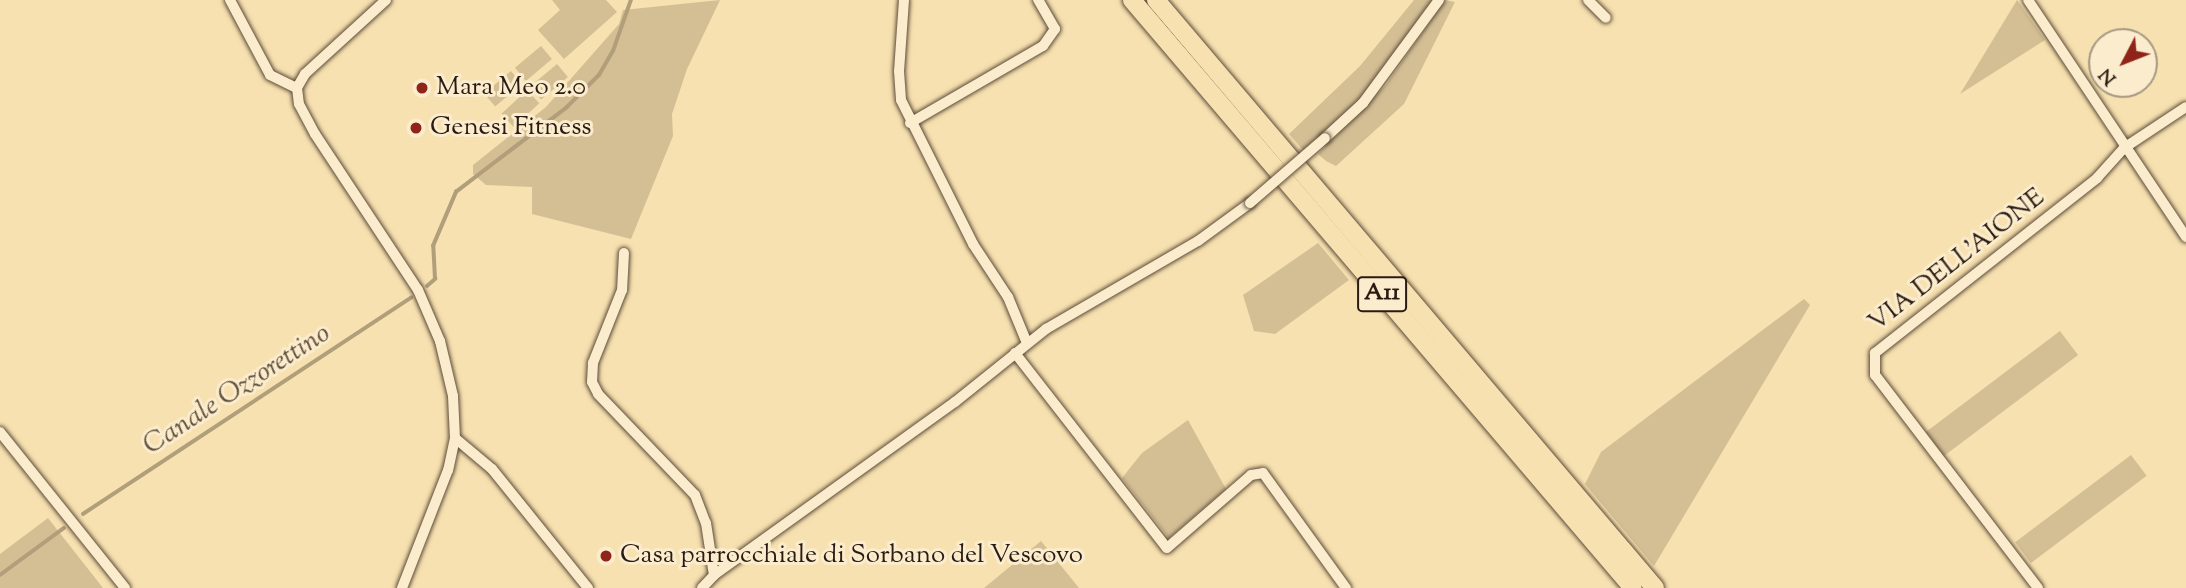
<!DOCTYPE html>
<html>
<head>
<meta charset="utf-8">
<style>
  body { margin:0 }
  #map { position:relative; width:2186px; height:588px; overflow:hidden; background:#f7e1b0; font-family:"Sorts Mill Goudy",serif }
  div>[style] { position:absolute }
  .green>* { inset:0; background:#d4bf95; transform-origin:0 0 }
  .stream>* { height:3.5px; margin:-1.75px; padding:0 1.75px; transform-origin:1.75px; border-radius:1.75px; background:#b19e7a }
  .roads { filter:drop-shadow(0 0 2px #5d4c3a) drop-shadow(0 0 2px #5d4c3a) }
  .minor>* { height:10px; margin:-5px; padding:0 5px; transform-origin:5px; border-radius:5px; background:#faeccc }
  .motorway>* { height:18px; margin:-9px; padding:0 9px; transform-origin:9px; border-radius:9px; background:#f7e1b0 }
  .bridges { filter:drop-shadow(0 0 2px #5d4c3a) drop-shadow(0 0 2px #5d4c3a) }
  .minor-bridge>* { height:10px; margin:-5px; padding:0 5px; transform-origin:5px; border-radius:5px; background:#faeccc }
  .dots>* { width:19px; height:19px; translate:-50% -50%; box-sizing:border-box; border:4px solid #faeccc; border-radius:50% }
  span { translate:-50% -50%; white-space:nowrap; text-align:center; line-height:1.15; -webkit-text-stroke:6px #faeccc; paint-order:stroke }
  .shield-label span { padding:2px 5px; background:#faeccc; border:2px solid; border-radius:5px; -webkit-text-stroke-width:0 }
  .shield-label { font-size:24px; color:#2a1b12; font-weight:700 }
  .poi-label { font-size:26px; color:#2a1b12 }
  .left { translate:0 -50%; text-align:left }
  .street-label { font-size:26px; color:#2a1b12 }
  .water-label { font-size:28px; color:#604f3c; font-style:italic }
  .north { position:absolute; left:2088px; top:28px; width:70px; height:70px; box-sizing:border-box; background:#faeccc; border:2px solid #a79882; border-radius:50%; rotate:228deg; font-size:19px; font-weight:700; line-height:28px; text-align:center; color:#2a1b12 }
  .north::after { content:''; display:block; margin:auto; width:24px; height:32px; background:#8f2418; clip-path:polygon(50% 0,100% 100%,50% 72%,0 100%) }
</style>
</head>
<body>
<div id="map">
  <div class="green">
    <div style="clip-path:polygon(552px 0,606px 0,617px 12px,564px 59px,538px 30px,560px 10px)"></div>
    <div style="clip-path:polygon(720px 0,687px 69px,672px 114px,673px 136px,631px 239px,532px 214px,532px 187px,486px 185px,473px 174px,473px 165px,546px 107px,619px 24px,623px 10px)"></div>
    <div style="clip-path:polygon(1414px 0,1436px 0,1370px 93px,1304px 151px,1289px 134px,1360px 66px)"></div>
    <div style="clip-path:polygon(1445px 0,1455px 2px,1404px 104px,1336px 166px,1326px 161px,1318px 154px,1386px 85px)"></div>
    <div style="clip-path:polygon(2017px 0,2045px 40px,1960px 94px)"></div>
    <div style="left:541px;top:46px;width:17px;height:34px;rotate:50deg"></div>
    <div style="left:557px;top:64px;width:17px;height:35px;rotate:50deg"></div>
    <div style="left:511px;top:71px;width:17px;height:35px;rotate:50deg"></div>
    <div style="left:527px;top:90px;width:18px;height:35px;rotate:47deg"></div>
    <div style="clip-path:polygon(1318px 243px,1349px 280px,1275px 334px,1254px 331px,1243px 295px)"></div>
    <div style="clip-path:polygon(1804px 299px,1810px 305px,1654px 566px,1585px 484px,1601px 452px)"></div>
    <div style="left:2060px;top:331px;width:30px;height:168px;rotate:53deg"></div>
    <div style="clip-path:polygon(1188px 420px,1226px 489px,1169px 538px,1122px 478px,1142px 453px)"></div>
    <div style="left:2131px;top:455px;width:26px;height:145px;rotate:53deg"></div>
    <div style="clip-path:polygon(48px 518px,103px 588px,0 588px,0 554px)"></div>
    <div style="clip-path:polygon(1041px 541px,1079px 588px,984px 588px)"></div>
  </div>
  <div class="stream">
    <div style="left:427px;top:286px;width:11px;rotate:-41deg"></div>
    <div style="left:435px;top:279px;width:33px;rotate:-93deg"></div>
    <div style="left:433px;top:246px;width:59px;rotate:-66.9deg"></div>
    <div style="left:456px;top:192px;width:140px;rotate:-37.4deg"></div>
    <div style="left:567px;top:107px;width:45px;rotate:-45deg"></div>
    <div style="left:599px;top:75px;width:28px;rotate:-60deg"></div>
    <div style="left:613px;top:51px;width:54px;rotate:-70.6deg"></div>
    <div style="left:83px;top:514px;width:393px;rotate:-33.4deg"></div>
    <div style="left:0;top:575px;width:79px;rotate:-36.3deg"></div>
  </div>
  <div class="roads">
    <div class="minor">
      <div style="left:230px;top:0;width:85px;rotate:61.9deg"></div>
      <div style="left:270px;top:75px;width:30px;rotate:26deg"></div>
      <div style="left:386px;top:0;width:110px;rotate:137.6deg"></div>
      <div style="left:305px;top:74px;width:16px;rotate:120deg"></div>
      <div style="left:297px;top:88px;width:16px;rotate:83deg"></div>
      <div style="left:299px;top:104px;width:34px;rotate:62deg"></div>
      <div style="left:315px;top:134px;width:187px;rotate:56.6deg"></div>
      <div style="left:418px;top:290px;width:56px;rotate:66.7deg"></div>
      <div style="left:440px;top:341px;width:57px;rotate:76.7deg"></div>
      <div style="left:453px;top:396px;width:42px;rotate:87.3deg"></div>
      <div style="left:455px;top:438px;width:33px;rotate:102deg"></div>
      <div style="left:448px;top:470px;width:127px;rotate:111.3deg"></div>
      <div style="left:904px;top:0;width:71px;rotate:94deg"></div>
      <div style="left:899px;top:71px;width:29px;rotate:86deg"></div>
      <div style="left:901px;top:100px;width:161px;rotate:63.4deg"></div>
      <div style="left:973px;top:244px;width:64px;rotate:56.6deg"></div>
      <div style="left:1008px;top:297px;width:50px;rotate:67.6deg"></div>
      <div style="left:1588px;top:0;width:25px;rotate:45deg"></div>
      <div style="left:2028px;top:0;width:285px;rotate:56.3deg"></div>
      <div style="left:910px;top:123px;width:154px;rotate:-30.1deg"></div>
      <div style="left:1043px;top:46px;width:21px;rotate:-55deg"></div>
      <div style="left:1055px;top:29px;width:34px;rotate:-120deg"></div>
      <div style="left:1325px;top:138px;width:52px;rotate:-42.6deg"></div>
      <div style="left:1363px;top:103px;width:128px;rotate:-53.6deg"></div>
      <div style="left:624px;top:253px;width:37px;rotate:93deg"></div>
      <div style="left:622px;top:290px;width:79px;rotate:111.7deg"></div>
      <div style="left:593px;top:363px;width:19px;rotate:93deg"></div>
      <div style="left:592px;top:382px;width:13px;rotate:63deg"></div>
      <div style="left:598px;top:394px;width:140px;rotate:46.2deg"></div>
      <div style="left:695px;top:495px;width:30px;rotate:69deg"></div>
      <div style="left:706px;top:523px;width:53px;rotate:81.3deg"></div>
      <div style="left:1015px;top:353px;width:247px;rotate:52.1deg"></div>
      <div style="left:1167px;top:548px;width:111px;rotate:-41deg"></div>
      <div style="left:1251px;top:475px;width:12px;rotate:-9deg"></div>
      <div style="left:1263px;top:473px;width:142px;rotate:54.2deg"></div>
      <div style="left:0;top:432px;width:200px;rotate:51.3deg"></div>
      <div style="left:455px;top:438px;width:48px;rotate:40deg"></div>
      <div style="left:492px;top:469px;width:153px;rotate:51.1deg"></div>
      <div style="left:702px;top:588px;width:18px;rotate:-47deg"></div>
      <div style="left:714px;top:575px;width:297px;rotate:-35.7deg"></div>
      <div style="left:955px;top:402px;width:117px;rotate:-38.7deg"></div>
      <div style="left:1046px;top:329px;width:176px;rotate:-30.1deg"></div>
      <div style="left:1198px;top:241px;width:64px;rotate:-36.2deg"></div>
      <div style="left:2038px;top:588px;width:268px;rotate:-127.4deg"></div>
      <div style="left:1875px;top:375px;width:22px;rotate:-90deg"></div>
      <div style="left:1875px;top:353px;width:283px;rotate:-38.2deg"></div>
      <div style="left:2097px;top:178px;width:40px;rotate:-48deg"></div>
      <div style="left:2124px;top:148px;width:74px;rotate:-33.5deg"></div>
    </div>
    <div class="motorway">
      <div style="left:1132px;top:0;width:772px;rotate:49.57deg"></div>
      <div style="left:1156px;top:0;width:771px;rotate:49.68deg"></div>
    </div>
  </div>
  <div class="bridges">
    <div class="minor-bridge">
      <div style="left:1250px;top:203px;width:99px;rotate:-40.9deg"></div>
    </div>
  </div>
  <div class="dots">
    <div style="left:422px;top:88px;background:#8f2418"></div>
    <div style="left:416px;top:128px;background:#8f2418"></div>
    <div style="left:606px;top:556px;background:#8f2418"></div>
  </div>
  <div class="shield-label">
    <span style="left:1382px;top:294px">A11</span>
  </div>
  <div class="poi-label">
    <span class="left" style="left:436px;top:88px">Mara Meo 2.0</span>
    <span class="left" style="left:430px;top:128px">Genesi Fitness</span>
    <span class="left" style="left:620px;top:556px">Casa parrocchiale di Sorbano del Vescovo</span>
  </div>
  <div class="street-label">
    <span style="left:1957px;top:261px;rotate:-38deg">VIA DELL'AIONE</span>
  </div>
  <div class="water-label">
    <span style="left:237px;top:390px;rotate:-33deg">Canale Ozzorettino</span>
  </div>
  <div class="north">N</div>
</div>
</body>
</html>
